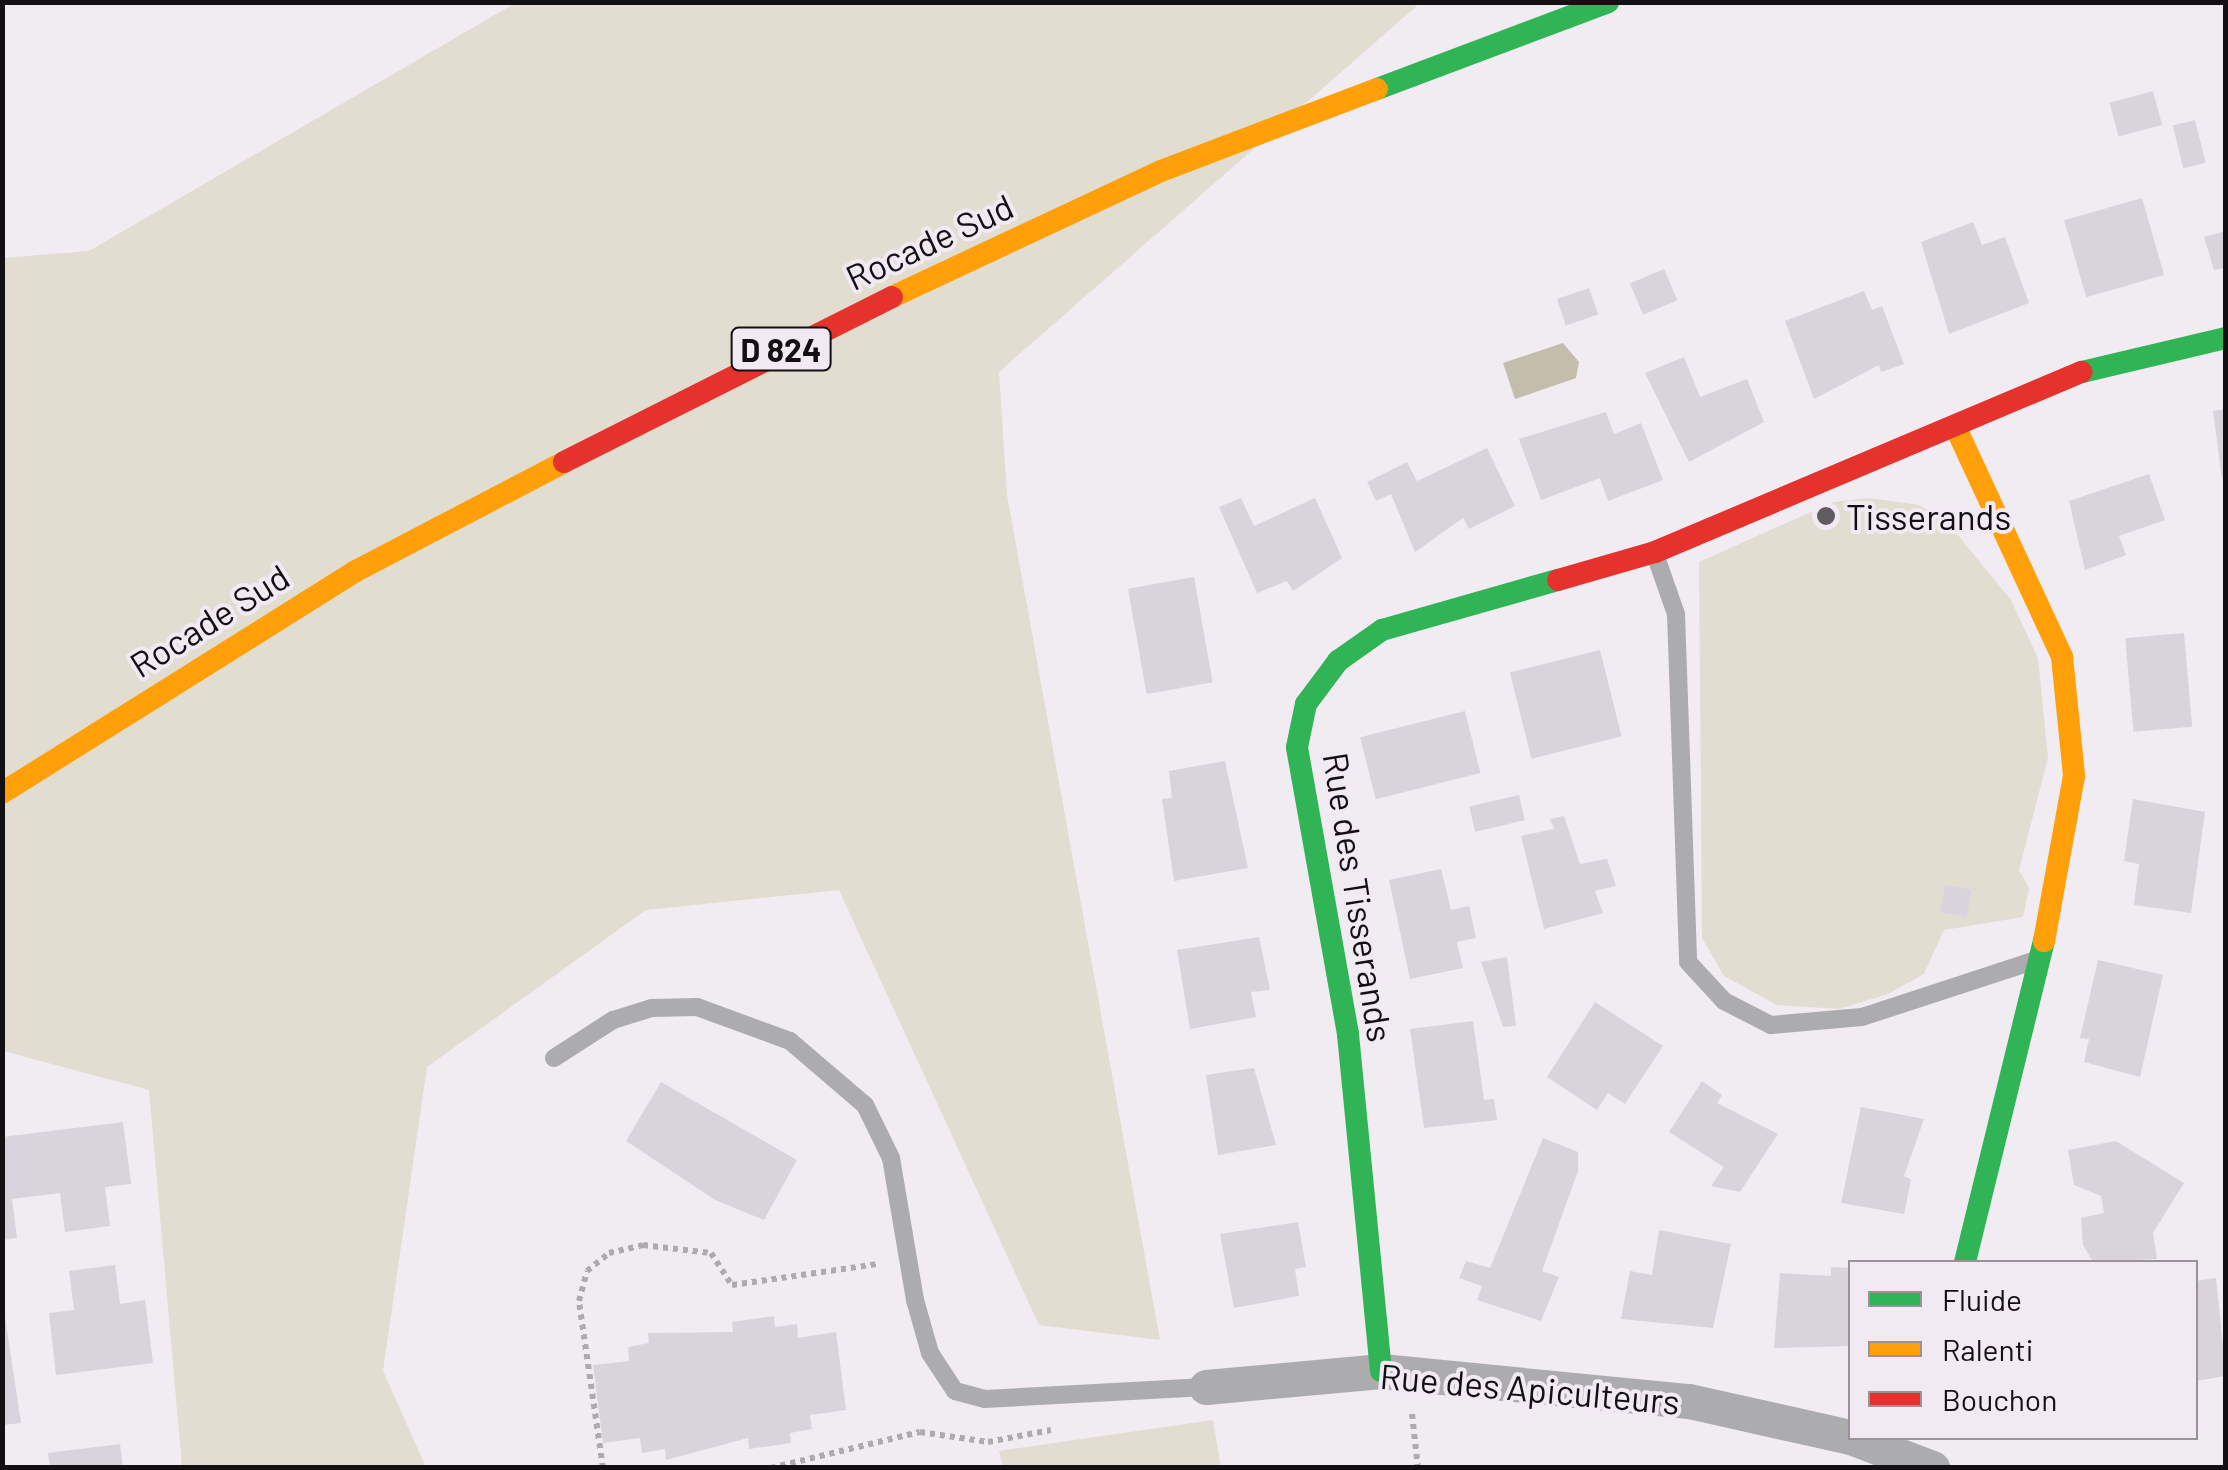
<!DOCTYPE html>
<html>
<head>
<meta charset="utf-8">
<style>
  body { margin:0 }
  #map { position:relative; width:2228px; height:1470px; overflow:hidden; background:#f0ecf1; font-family:Barlow,sans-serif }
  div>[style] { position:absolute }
  .green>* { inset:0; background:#e2ddd1 }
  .water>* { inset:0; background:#c2beab }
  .building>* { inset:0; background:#d9d4dc; transform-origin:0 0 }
  .path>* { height:6px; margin-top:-3px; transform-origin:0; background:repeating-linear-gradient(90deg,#aeabae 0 5px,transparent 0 10px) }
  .lane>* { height:18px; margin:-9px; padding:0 9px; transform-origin:9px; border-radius:9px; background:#acabad }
  .street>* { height:35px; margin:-17.5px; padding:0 17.5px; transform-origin:17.5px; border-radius:17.5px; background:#acabad }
  .fast>* { height:22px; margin:-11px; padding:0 11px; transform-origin:11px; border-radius:11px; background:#30b455 }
  .slow>* { height:22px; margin:-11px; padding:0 11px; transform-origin:11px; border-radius:11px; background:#ff9f0a }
  .jam>* { height:22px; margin:-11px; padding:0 11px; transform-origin:11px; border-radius:11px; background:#e5322d }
  .dots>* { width:28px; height:28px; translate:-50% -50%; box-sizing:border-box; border:5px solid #f1eaf3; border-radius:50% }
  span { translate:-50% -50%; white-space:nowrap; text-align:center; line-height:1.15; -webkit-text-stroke:8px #f1eaf3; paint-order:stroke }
  .shield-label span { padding:2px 8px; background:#f1eaf3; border:2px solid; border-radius:8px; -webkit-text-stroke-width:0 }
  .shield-label { font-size:32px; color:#121013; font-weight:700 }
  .street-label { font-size:35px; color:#121013 }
  .poi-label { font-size:35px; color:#121013 }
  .left { translate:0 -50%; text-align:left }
  .frame { position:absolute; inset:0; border:5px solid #121013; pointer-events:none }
  .legend { position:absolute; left:1848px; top:1260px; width:350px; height:180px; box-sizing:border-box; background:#f1eaf3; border:2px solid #989399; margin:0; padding:12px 18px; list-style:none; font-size:30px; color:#121013 }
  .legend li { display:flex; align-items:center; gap:20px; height:50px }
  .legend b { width:50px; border:2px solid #989399 }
</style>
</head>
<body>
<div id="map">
  <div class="green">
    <div style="clip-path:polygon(515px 3px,1420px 3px,999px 372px,1007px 495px,1160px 1340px,1039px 1325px,839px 890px,646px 910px,427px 1067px,383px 1371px,426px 1467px,182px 1467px,149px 1090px,3px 1051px,2px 258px,89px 251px)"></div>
    <div style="clip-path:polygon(1870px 498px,1919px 505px,1948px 523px,2011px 600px,2038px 658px,2048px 758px,2019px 870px,2029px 888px,2023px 917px,1944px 930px,1924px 974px,1888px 994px,1839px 1009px,1777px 1005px,1724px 976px,1702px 938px,1699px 562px,1833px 502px)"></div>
    <div style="clip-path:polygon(1213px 1420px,1221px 1467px,1003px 1467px,999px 1451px)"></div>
  </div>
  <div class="water">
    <div style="clip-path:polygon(1563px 343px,1579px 362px,1576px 378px,1515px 399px,1503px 363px)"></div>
  </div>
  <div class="building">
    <div style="left:2153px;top:91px;width:35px;height:45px;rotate:75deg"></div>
    <div style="left:2195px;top:120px;width:44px;height:23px;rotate:76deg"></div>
    <div style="left:2142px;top:198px;width:80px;height:81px;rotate:74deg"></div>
    <div style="clip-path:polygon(1973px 222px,1982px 245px,2005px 237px,2029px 303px,1949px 334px,1921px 242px)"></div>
    <div style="clip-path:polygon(2226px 231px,2226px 268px,2214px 270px,2204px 237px)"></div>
    <div style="left:1664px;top:269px;width:34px;height:37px;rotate:67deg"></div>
    <div style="left:1589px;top:288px;width:28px;height:34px;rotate:71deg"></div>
    <div style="clip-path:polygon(1864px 291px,1872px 310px,1882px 306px,1904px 364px,1881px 372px,1879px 365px,1814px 399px,1785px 321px)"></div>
    <div style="clip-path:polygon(1684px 357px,1700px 397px,1747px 379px,1764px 422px,1689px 462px,1645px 373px)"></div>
    <div style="clip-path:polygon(2226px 409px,2226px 479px,2222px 479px,2213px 411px)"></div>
    <div style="clip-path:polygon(1606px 412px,1614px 434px,1641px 423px,1663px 480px,1608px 501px,1600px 478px,1541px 500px,1519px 439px)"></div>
    <div style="clip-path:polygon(1487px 448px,1515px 506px,1469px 529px,1463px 518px,1415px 552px,1391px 494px,1376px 501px,1367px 482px,1407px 462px,1417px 481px)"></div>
    <div style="clip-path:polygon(2149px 474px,2165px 520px,2119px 536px,2126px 555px,2085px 570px,2069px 501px)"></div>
    <div style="clip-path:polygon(1241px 498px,1254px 526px,1315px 498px,1342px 558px,1293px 591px,1287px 581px,1257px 593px,1219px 507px)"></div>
    <div style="left:1194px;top:577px;width:107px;height:67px;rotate:80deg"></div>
    <div style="left:2184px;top:633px;width:94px;height:59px;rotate:85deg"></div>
    <div style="left:1600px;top:650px;width:89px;height:93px;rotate:76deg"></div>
    <div style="left:1465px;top:711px;width:64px;height:108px;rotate:76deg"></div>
    <div style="clip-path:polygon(1225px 761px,1248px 868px,1174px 881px,1162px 799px,1172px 798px,1169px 771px)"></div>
    <div style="left:1519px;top:795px;width:26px;height:51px;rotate:77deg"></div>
    <div style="clip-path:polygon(2133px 799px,2205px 812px,2191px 913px,2134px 905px,2139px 864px,2124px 861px)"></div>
    <div style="clip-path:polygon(1564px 816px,1580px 864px,1607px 859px,1616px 886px,1595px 891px,1603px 913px,1544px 929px,1521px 836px,1554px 829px,1550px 819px)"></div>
    <div style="clip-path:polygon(1441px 869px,1451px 910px,1469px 906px,1476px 938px,1457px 942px,1463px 968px,1410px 979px,1389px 880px)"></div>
    <div style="left:1945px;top:885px;width:27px;height:28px;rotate:10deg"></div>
    <div style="clip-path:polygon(1259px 937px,1270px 990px,1251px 992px,1256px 1017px,1190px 1029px,1177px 950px)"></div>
    <div style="clip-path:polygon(1507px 957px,1516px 1026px,1503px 1027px,1481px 962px)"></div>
    <div style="clip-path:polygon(2098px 960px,2163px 975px,2140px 1077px,2084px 1062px,2089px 1039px,2080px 1038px)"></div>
    <div style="clip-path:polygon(1595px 1002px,1663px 1046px,1625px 1104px,1608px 1093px,1597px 1110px,1547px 1077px)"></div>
    <div style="clip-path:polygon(1473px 1021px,1484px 1100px,1494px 1099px,1497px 1120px,1424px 1128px,1410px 1029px)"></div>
    <div style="clip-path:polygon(1254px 1068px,1276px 1145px,1218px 1155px,1206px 1075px)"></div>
    <div style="clip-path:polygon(1702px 1081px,1722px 1095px,1717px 1103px,1778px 1134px,1740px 1192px,1711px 1186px,1724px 1167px,1669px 1132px)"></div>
    <div style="clip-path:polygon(661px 1082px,797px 1160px,764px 1220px,715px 1200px,626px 1141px)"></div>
    <div style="clip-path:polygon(1861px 1107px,1924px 1119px,1904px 1176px,1911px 1179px,1904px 1214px,1841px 1203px)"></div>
    <div style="clip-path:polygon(123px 1122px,131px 1184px,105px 1187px,110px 1226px,65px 1232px,60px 1193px,12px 1199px,17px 1238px,2px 1240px,2px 1137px)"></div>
    <div style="clip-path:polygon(1543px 1138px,1578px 1152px,1578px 1171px,1542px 1271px,1559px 1277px,1541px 1321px,1477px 1300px,1482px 1286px,1459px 1278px,1466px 1261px,1490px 1268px)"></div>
    <div style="clip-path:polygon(2116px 1141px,2184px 1183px,2153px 1233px,2157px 1259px,2093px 1262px,2083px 1245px,2081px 1218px,2104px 1213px,2101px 1196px,2074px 1185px,2068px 1150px)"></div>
    <div style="clip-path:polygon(1298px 1222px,1306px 1267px,1295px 1269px,1299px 1296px,1234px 1308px,1220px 1234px)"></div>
    <div style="clip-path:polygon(1659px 1230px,1731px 1244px,1713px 1328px,1621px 1319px,1630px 1271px,1652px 1275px)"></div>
    <div style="clip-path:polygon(115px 1265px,120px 1304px,145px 1300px,153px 1363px,56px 1375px,49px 1313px,74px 1310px,69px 1271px)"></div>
    <div style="clip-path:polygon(1831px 1267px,1850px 1268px,1850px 1346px,1774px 1348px,1780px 1273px,1831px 1276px)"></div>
    <div style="clip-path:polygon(2216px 1278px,2226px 1376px,2196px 1381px,2196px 1281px)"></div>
    <div style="clip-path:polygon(2px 1297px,21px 1423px,2px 1425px)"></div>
    <div style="clip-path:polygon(774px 1316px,775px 1327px,797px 1324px,798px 1338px,836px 1332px,846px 1410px,810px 1415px,812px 1429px,790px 1433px,791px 1443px,749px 1449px,748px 1438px,666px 1460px,665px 1449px,642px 1453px,640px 1438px,603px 1443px,593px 1365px,629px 1361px,628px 1347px,649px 1343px,648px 1333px,733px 1332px,732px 1322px)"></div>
    <div style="clip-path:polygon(120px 1444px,123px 1468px,50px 1468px,48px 1453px)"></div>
  </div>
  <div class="path">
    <div style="left:1412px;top:1414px;width:54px;rotate:83.7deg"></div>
    <div style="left:603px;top:1468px;width:169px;rotate:-98.2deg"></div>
    <div style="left:579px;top:1301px;width:31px;rotate:-75deg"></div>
    <div style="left:587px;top:1271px;width:28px;rotate:-39deg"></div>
    <div style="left:609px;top:1253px;width:35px;rotate:-13deg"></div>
    <div style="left:643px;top:1245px;width:68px;rotate:6.7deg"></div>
    <div style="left:711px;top:1253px;width:38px;rotate:57deg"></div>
    <div style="left:732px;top:1285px;width:148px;rotate:-8.2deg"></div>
    <div style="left:771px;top:1468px;width:153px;rotate:-13.6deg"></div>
    <div style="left:920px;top:1432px;width:69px;rotate:8.4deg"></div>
    <div style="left:988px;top:1442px;width:64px;rotate:-10.8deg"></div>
  </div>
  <div class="lane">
    <div style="left:1656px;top:557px;width:60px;rotate:70.7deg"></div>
    <div style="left:1676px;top:614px;width:348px;rotate:88deg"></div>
    <div style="left:1688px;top:962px;width:53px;rotate:47.3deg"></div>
    <div style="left:1724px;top:1001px;width:53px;rotate:27.1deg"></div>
    <div style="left:1771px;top:1025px;width:91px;rotate:-5deg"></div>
    <div style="left:1862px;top:1017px;width:183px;rotate:-18.1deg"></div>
    <div style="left:554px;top:1058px;width:70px;rotate:-32.8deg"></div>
    <div style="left:613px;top:1020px;width:41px;rotate:-17.1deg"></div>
    <div style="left:652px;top:1008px;width:45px;rotate:-1.3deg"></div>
    <div style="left:697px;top:1007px;width:99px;rotate:20.1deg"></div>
    <div style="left:790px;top:1041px;width:99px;rotate:40.5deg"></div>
    <div style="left:865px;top:1105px;width:59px;rotate:63.9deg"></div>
    <div style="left:891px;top:1158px;width:144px;rotate:80.4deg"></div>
    <div style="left:915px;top:1300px;width:55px;rotate:74.2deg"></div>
    <div style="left:930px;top:1353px;width:45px;rotate:56.7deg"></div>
    <div style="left:955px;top:1391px;width:31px;rotate:15deg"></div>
    <div style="left:985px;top:1399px;width:221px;rotate:-3.1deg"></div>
  </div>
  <div class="street">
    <div style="left:1206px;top:1387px;width:176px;rotate:-5.2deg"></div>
    <div style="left:1381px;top:1371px;width:309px;rotate:5.6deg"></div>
    <div style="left:1689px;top:1401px;width:165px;rotate:12.6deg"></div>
    <div style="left:1853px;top:1438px;width:85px;rotate:20.8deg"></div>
  </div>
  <div class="fast">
    <div style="left:1377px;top:89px;width:247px;rotate:-20.6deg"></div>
    <div style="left:2082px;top:372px;width:148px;rotate:-13.3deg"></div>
    <div style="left:1965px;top:1262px;width:331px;rotate:-76.2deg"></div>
    <div style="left:1381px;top:1371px;width:339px;rotate:-95.6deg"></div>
    <div style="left:1348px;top:1034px;width:291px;rotate:-100.1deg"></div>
    <div style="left:1297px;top:747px;width:44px;rotate:-78.2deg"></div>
    <div style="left:1306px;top:704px;width:54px;rotate:-53.3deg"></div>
    <div style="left:1338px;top:661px;width:54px;rotate:-35.2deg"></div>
    <div style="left:1382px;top:630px;width:183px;rotate:-15.9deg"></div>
  </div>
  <div class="slow">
    <div style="left:892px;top:297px;width:297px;rotate:-25.1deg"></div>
    <div style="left:1161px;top:171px;width:231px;rotate:-20.8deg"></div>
    <div style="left:1955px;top:426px;width:255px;rotate:65.1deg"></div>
    <div style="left:2062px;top:657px;width:120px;rotate:84.2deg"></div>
    <div style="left:2074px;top:776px;width:168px;rotate:100.3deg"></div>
    <div style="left:2px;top:793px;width:416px;rotate:-32.1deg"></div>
    <div style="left:354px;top:572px;width:237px;rotate:-27.6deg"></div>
  </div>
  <div class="jam">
    <div style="left:564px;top:462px;width:367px;rotate:-26.7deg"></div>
    <div style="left:1558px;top:580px;width:101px;rotate:-16.1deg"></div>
    <div style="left:1655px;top:552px;width:463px;rotate:-22.9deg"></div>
  </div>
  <div class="dots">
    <div style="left:1826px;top:516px;background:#605d61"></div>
  </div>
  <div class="shield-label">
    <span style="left:781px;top:349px">D 824</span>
  </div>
  <div class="street-label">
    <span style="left:929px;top:241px;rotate:-25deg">Rocade Sud</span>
    <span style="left:209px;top:620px;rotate:-32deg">Rocade Sud</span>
    <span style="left:1359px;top:897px;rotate:81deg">Rue des Tisserands</span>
    <span style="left:1530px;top:1388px;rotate:5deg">Rue des Apiculteurs</span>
  </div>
  <div class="poi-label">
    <span class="left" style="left:1846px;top:516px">Tisserands</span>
  </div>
  <div class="frame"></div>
  <ul class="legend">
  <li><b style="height:12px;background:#30b455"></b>Fluide</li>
  <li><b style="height:12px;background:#ff9f0a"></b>Ralenti</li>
  <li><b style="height:12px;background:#e5322d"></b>Bouchon</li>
  </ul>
</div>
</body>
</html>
